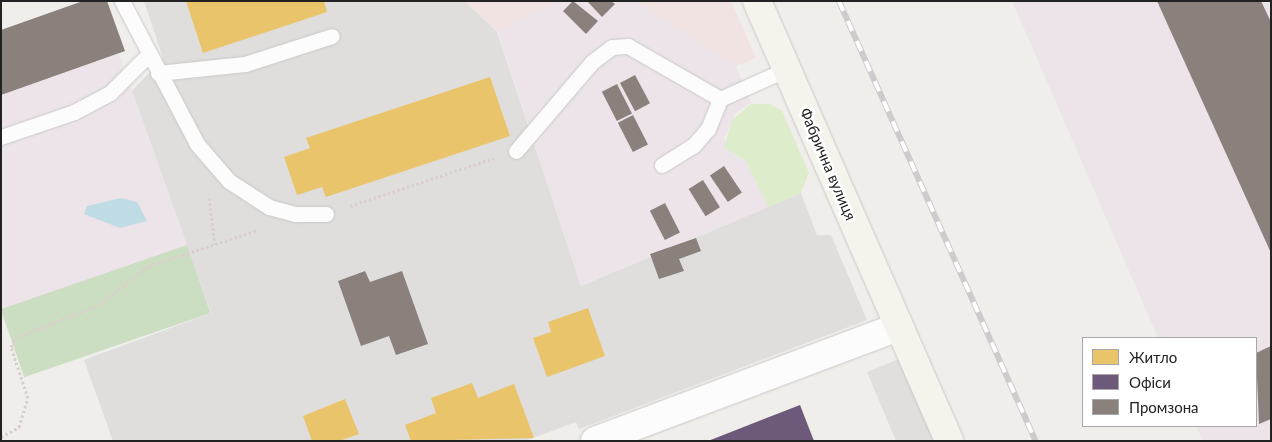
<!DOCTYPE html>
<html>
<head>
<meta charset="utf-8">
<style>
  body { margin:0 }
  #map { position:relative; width:1272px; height:442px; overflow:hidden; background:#f0eeeb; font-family:Lato,sans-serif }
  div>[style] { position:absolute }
  .residential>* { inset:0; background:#dfdedc }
  .commercial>* { inset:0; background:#f1e3e1 }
  .industrial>* { inset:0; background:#ede4e9 }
  .grass>* { inset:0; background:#ddeccb }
  .forest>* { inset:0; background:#cbdec1; transform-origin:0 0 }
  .parking>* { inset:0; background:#e0dfde }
  .water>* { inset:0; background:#bfdbe3 }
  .homes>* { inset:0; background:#e9c46a }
  .offices>* { inset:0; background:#6d597a }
  .industry>* { inset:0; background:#8a817c; transform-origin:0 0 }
  .path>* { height:3px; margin-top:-1.5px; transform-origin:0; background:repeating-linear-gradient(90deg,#dccecd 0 2.5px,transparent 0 5px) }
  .roads { filter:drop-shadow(0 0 1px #c9c8c7) drop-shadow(0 0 1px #c9c8c7) }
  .lane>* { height:15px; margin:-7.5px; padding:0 7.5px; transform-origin:7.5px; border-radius:7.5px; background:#fdfcfc }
  .street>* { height:28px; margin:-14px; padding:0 14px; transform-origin:14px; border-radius:14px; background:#fdfcfc }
  .secondary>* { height:28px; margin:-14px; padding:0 14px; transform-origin:14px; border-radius:14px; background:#f4f4ed }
  .rail>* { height:5.5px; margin-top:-2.75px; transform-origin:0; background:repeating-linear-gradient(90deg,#fff 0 11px,#ccc 0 22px); box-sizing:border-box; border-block:1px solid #ccc }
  span { translate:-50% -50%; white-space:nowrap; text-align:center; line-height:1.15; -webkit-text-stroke:5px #fff; paint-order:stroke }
  .street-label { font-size:15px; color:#222 }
  .frame { position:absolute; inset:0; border:2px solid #222; pointer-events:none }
  .legend { position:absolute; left:1082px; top:337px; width:175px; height:90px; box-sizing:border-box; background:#fff; border:1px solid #a7a7a7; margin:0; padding:6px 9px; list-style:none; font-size:15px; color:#222 }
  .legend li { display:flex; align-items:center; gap:10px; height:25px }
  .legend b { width:25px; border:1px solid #a7a7a7 }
</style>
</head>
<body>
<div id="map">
  <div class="residential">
    <div style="clip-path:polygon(144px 1px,465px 1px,497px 32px,581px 286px,801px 193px,817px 235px,831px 235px,867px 320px,579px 429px,576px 422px,525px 441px,113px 441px,84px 360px,211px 313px,132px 91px,163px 58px)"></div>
  </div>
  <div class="commercial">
    <div style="clip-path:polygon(465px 1px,556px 1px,497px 32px)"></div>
    <div style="clip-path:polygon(637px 1px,731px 1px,756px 58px,736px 66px)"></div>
  </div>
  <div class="industrial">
    <div style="clip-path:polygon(83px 1px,107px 1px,125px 51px,119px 54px,187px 245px,1px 311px,1px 30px)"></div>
    <div style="clip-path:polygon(556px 1px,637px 1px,736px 66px,751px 103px,736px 113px,724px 138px,731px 153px,746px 161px,768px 207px,581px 286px,497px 32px)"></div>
    <div style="clip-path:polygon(1012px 1px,1271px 1px,1271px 441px,1203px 441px,1196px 426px,1256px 426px,1256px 338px,1158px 338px)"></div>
  </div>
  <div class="grass">
    <div style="clip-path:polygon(751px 104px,770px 104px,782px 111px,809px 173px,801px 193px,768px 207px,746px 161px,724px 148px,732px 120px)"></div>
  </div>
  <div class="forest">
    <div style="left:187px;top:245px;width:72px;height:197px;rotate:71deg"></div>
  </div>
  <div class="parking">
    <div style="clip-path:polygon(911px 354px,949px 441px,896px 441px,867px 372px)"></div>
  </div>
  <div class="water">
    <div style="clip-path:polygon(121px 198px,137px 202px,147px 221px,120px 228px,84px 214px,87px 206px)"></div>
  </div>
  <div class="homes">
    <div style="clip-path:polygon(186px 1px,324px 1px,327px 12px,203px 53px)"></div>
    <div style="clip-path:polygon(490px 77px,510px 136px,326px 197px,322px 187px,297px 195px,284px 157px,310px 148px,306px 138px)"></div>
    <div style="clip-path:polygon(588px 308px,605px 356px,547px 377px,533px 338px,551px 332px,548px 322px)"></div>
    <div style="clip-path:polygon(472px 383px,478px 398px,514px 384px,534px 438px,411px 441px,405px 425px,436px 413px,431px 398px)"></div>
    <div style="clip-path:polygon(345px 399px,359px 434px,339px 441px,312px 441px,303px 416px)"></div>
  </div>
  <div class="offices">
    <div style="clip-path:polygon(800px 405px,814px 441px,708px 441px)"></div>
  </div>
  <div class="industry">
    <div style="clip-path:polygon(83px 1px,107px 1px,125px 51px,1px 95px,1px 30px)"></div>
    <div style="clip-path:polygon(573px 1px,598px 21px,586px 34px,563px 11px)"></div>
    <div style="clip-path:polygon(587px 1px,611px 1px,615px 4px,602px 17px)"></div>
    <div style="clip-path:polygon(1157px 1px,1261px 1px,1271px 22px,1271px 253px)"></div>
    <div style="left:635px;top:75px;width:32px;height:17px;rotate:62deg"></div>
    <div style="left:617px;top:84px;width:33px;height:17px;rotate:63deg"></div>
    <div style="left:633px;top:115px;width:33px;height:17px;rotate:63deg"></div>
    <div style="left:724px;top:166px;width:32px;height:17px;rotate:56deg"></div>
    <div style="left:703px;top:180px;width:32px;height:17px;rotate:58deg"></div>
    <div style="left:665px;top:203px;width:33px;height:17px;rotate:63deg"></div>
    <div style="clip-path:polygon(696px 238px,701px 251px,679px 259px,684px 271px,659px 279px,650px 254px)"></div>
    <div style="clip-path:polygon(365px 271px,370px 282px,402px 271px,428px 344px,396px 355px,389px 336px,361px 346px,338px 281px)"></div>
    <div style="clip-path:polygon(1271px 346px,1271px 419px,1259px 424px,1256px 353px)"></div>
  </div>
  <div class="path">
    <div style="left:209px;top:198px;width:47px;rotate:82.7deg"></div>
    <div style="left:350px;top:206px;width:152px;rotate:-18.4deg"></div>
    <div style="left:1px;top:437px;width:21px;rotate:-29deg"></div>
    <div style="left:19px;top:427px;width:30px;rotate:-73deg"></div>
    <div style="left:28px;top:398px;width:54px;rotate:-108.4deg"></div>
    <div style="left:11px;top:347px;width:10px;rotate:-66deg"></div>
    <div style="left:15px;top:338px;width:90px;rotate:-21.4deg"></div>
    <div style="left:99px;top:305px;width:63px;rotate:-38deg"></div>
    <div style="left:149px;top:266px;width:115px;rotate:-18.3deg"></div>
  </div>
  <div class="roads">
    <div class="lane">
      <div style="left:122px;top:1px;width:161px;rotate:62.3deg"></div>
      <div style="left:197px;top:144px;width:49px;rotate:49.1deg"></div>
      <div style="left:229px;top:181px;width:48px;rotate:33deg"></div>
      <div style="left:269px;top:207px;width:28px;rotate:15deg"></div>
      <div style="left:296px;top:214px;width:30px"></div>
      <div style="left:158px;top:73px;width:87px;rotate:-5.9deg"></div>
      <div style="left:245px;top:64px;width:91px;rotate:-17.8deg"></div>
      <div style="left:1px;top:137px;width:77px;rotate:-18.9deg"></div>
      <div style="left:74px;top:112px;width:41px;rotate:-27.8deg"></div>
      <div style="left:110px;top:93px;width:55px;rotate:-45deg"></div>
      <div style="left:516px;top:151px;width:117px;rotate:-49.5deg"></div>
      <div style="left:592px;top:62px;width:25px;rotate:-37deg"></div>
      <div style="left:612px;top:47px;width:16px;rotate:-4deg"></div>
      <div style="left:628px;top:46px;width:106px;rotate:29.9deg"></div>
      <div style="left:720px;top:99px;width:73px;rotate:-24.1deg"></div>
      <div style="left:662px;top:165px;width:36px;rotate:-32deg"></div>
      <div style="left:693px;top:146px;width:23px;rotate:-49deg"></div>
      <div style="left:708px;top:129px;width:32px;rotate:-68deg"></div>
    </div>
    <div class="street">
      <div style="left:595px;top:441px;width:325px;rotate:-20.6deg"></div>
    </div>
    <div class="secondary">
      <div style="left:757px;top:1px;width:480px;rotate:66.4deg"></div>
    </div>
  </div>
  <div class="rail">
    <div style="left:839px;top:1px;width:482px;rotate:65.9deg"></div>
  </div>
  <div class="street-label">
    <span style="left:828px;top:164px;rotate:67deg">Фабрична вулиця</span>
  </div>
  <div class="frame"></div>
  <ul class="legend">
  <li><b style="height:14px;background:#e9c46a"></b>Житло</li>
  <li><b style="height:14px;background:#6d597a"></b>Офіси</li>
  <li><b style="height:14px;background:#8a817c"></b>Промзона</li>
  </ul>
</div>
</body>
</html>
